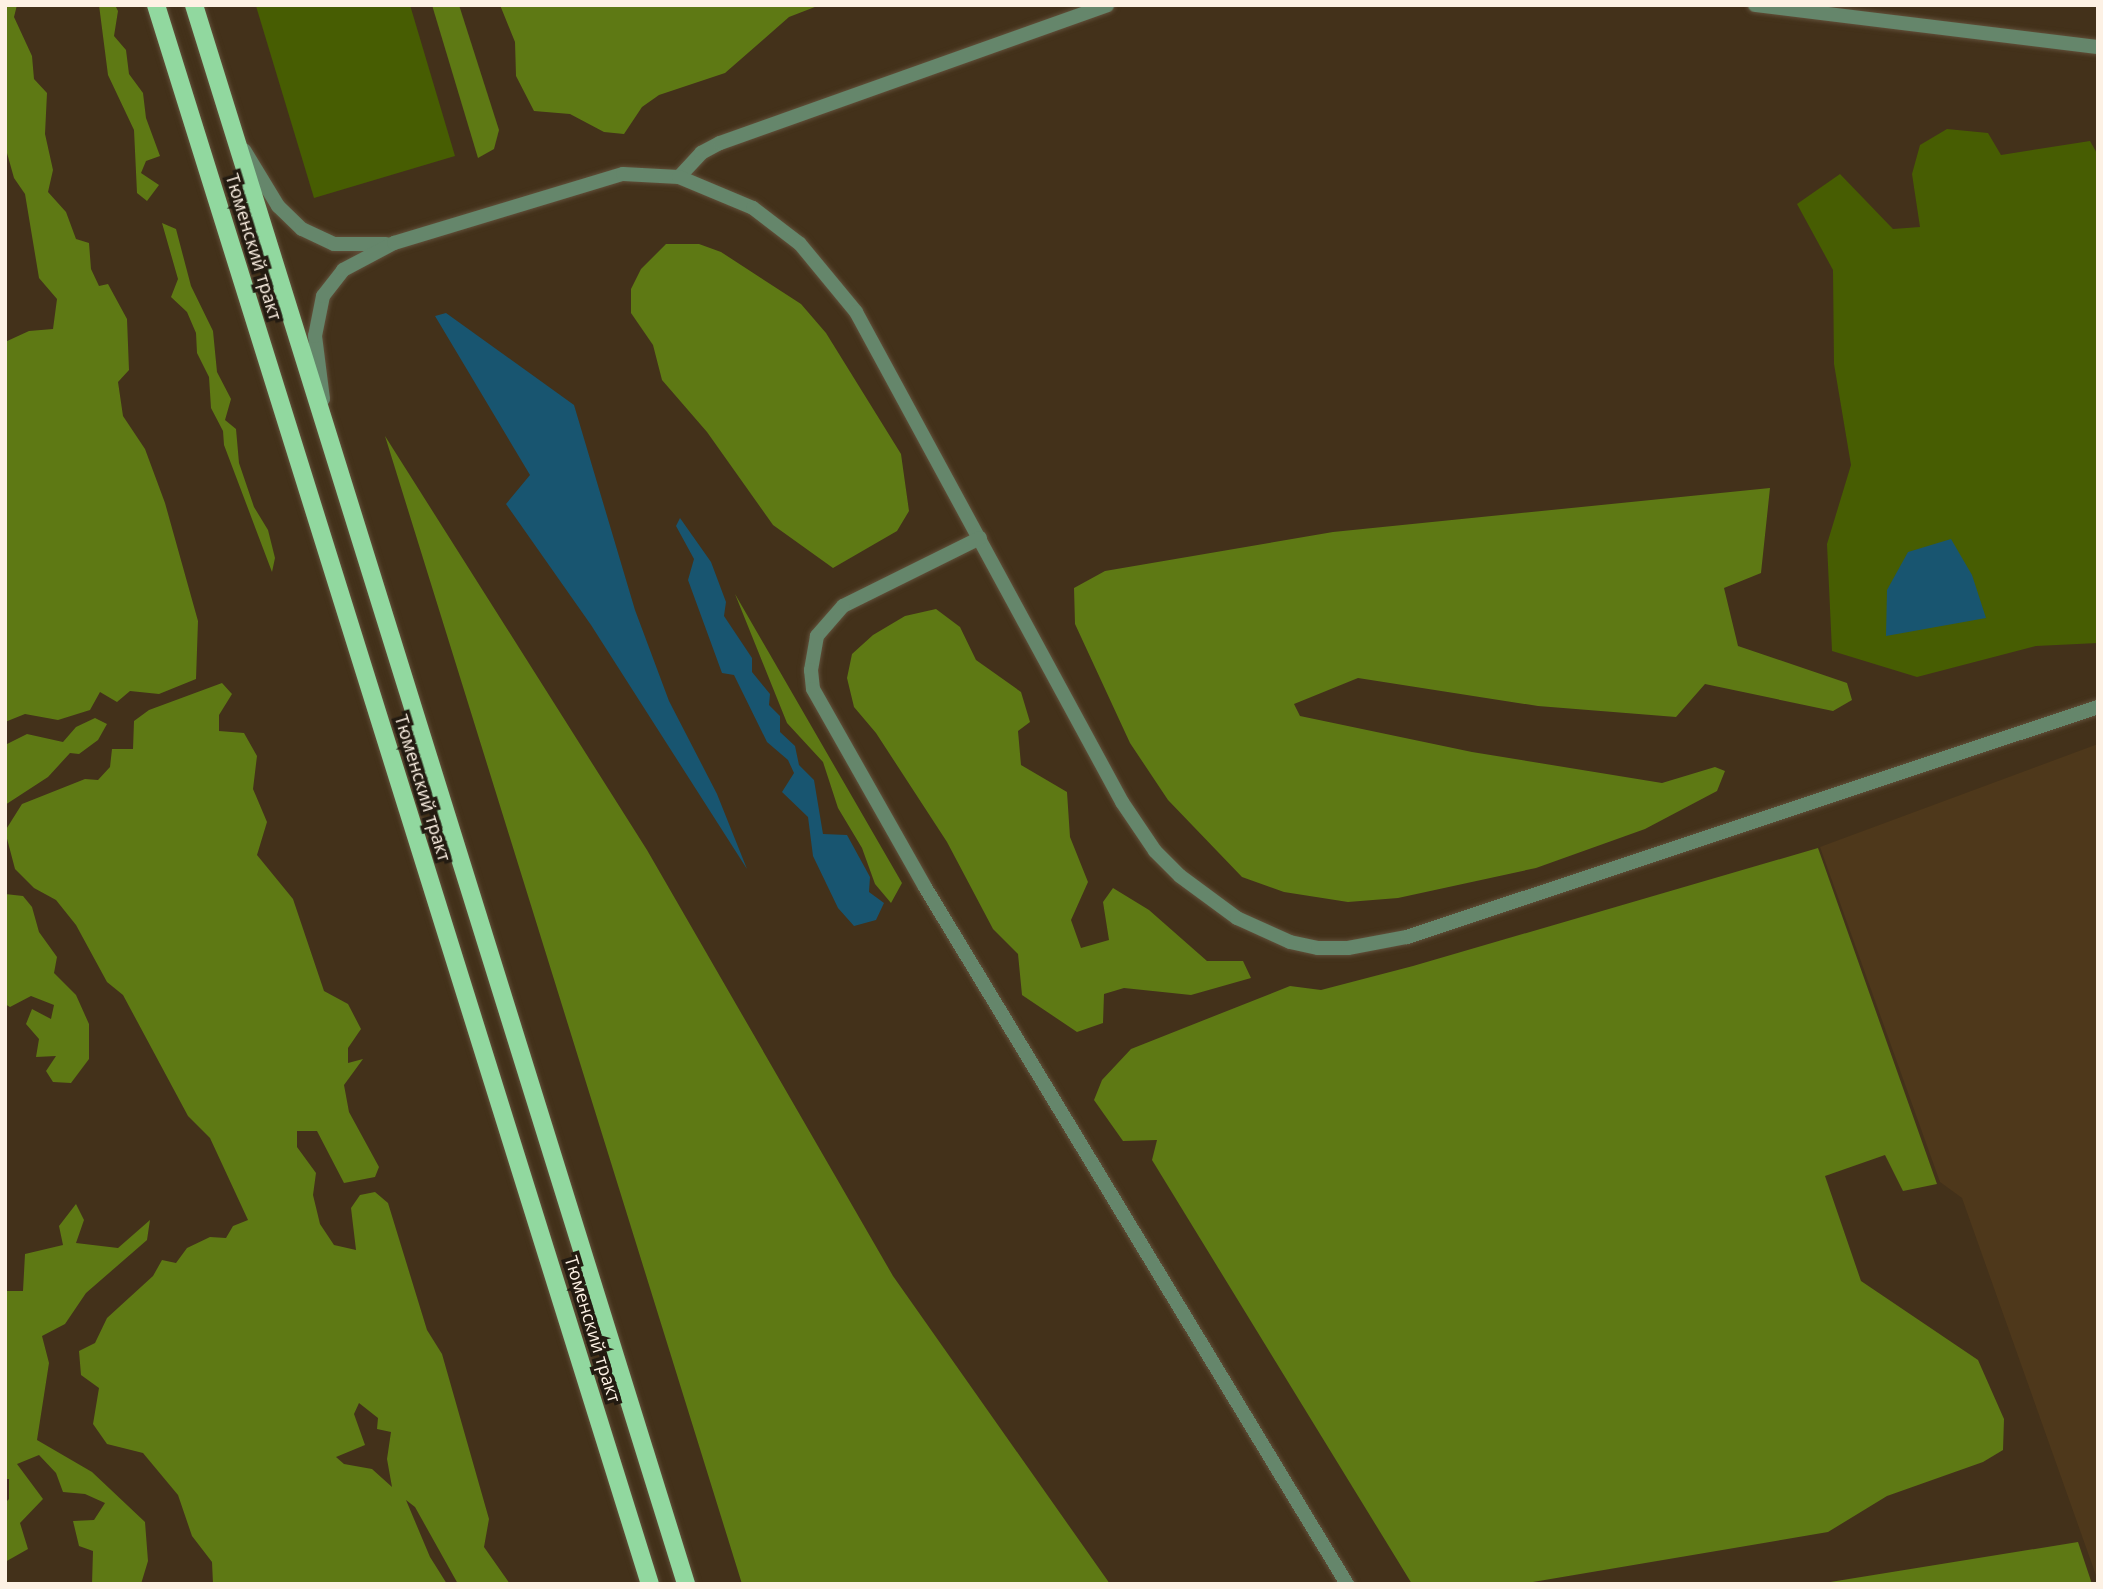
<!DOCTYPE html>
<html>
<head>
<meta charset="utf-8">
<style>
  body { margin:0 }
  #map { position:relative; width:2103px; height:1589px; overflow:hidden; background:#43311a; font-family:"Open Sans",sans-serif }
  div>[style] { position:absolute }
  .built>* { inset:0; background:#4e381b }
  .green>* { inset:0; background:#475d02 }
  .forest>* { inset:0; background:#5e7914 }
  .water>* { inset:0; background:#185570 }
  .roads { filter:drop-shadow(0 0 2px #61503a) drop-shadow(0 0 2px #61503a) }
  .street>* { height:14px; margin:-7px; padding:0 7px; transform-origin:7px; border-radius:7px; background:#65866b }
  .primary>* { height:18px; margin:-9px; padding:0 9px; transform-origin:9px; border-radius:9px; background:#91d89f }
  span { translate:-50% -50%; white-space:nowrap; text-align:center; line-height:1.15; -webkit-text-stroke:7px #231b11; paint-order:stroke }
  .street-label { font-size:18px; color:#fdf1e4 }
  .frame { position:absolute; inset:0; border:7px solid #fdf1e4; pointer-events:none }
</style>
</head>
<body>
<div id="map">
  <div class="built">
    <div style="clip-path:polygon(2098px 744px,2098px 1581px,1962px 1198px,1940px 1182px,1820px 847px)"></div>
  </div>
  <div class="green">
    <div style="clip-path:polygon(410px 5px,455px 156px,314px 198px,256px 6px)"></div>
    <div style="clip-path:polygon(1947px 129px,1988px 133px,2001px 155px,2090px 141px,2098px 155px,2098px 643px,2036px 646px,1917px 677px,1832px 651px,1827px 544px,1851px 465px,1834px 364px,1833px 270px,1797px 204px,1840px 174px,1893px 229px,1920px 227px,1912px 174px,1920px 145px)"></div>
  </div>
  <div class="forest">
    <div style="clip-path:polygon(5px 5px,17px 5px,14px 17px,32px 56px,34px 79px,47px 93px,45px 134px,53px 170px,48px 192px,66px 212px,76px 239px,89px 243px,91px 269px,99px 286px,108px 284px,127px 319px,129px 370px,118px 382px,123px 416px,145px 449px,165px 503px,198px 621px,196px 679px,159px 694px,130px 691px,117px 702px,100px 692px,90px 710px,58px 720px,25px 714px,5px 722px,5px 342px,29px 331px,53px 329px,57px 299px,39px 278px,25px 194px,14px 178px,5px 146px)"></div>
    <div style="clip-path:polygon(99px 5px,115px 5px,118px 11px,114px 36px,126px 50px,129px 74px,143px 93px,146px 118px,160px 156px,146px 161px,141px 173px,159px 185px,147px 201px,137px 193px,134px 130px,108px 75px)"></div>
    <div style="clip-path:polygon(432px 5px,459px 5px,499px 130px,494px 149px,478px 158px)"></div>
    <div style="clip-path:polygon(500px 5px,820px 5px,789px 17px,725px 73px,659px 95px,642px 107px,624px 134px,604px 132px,570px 114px,534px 111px,516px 76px,515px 42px)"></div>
    <div style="clip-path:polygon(162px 223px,176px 229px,191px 286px,213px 331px,217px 372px,231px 399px,225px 420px,236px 429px,239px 463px,254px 507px,268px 530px,275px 558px,272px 572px,224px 445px,223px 431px,211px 408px,209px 377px,197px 353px,196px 333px,187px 312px,171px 297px,178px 279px)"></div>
    <div style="clip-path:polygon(666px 244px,699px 244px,721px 252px,801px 304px,826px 333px,901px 454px,909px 511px,897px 531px,833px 568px,773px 525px,707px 432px,662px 380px,653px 345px,631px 313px,631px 289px,641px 269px)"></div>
    <div style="clip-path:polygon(385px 436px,647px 850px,893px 1276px,1110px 1584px,742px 1584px)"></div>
    <div style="clip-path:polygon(1770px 488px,1761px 573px,1724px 588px,1738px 646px,1847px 683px,1852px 700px,1833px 711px,1705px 684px,1676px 717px,1538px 706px,1358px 678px,1294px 704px,1300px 716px,1472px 752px,1662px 783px,1715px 767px,1725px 771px,1717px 791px,1645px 829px,1536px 868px,1398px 898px,1348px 902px,1284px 892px,1242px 877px,1168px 800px,1130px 743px,1075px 624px,1074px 588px,1105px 571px,1333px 532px)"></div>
    <div style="clip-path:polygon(735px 594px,902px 883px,891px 903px,875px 884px,862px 848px,838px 808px,823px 762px,787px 723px)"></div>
    <div style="clip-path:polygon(936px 609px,960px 627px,976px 660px,1021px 692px,1030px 722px,1018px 731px,1021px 765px,1067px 792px,1070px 837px,1088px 882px,1071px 920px,1081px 948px,1109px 940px,1103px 902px,1113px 888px,1149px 910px,1207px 961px,1243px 961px,1251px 978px,1191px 995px,1124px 988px,1104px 994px,1103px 1023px,1077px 1032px,1022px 995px,1018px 954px,993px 929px,947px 842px,876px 733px,854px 707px,847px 678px,852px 654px,873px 635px,905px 616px)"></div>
    <div style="clip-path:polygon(evenodd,222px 683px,232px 694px,219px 715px,219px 731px,244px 733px,257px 756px,253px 789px,267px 822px,257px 855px,293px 899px,324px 991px,348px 1004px,361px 1029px,348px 1048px,348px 1063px,363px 1059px,344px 1085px,349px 1112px,379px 1167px,375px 1177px,344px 1183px,317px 1131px,297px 1131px,297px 1147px,316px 1173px,313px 1195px,320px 1224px,334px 1245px,356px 1250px,351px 1208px,360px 1195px,375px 1192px,388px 1203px,427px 1330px,442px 1354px,489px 1519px,484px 1547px,510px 1584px,458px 1584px,415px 1507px,406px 1500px,430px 1557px,447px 1584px,213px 1584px,212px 1562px,192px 1536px,178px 1495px,143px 1453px,107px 1444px,93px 1424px,99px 1388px,81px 1375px,79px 1351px,95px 1343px,107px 1318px,153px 1276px,162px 1260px,176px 1263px,187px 1248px,210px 1237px,226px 1238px,233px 1226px,248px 1220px,210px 1138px,188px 1116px,123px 995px,107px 982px,76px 925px,56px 900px,34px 888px,15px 869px,5px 831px,22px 804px,85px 779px,98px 780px,110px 767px,112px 749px,133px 749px,134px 721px,149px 710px,222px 683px,359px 1403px,378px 1418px,377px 1429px,391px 1432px,387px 1459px,392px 1487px,372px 1469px,344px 1464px,336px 1457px,365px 1445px,354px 1414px,359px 1403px)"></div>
    <div style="clip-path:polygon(95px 718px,107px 724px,98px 740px,79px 754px,70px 753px,48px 777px,5px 805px,5px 745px,27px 734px,63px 742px,76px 727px)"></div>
    <div style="clip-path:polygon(1818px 848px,1937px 1184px,1903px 1191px,1885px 1155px,1825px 1176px,1861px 1281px,1978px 1360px,2004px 1419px,2003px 1450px,1983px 1462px,1887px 1496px,1828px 1532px,1521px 1584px,1412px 1584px,1152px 1160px,1157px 1140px,1123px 1141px,1094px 1100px,1102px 1080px,1131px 1049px,1290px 986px,1321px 990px,1413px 966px)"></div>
    <div style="clip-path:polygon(5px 894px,23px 896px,32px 907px,39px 932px,57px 957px,54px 973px,76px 995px,89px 1024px,89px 1059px,71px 1083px,53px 1082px,46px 1071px,56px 1056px,36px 1057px,39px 1039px,26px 1024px,32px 1009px,51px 1019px,54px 1005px,31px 996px,10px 1007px,5px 1004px)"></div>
    <div style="clip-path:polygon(76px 1204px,84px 1220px,76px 1243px,118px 1248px,150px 1220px,147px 1240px,86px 1293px,65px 1324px,42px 1336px,49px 1363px,37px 1440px,92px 1472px,145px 1522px,148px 1561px,141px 1584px,92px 1584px,93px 1551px,79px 1546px,73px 1521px,94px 1520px,105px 1503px,85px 1494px,63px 1492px,56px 1473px,39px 1455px,17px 1464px,43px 1499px,20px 1523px,28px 1549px,5px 1562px,5px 1503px,9px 1499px,9px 1479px,5px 1479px,5px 1291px,23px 1291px,25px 1254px,63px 1245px,59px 1226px)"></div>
    <div style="clip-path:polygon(2078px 1542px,2092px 1584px,1818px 1584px)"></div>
  </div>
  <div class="water">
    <div style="clip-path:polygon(446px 313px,574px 405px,635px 610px,669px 701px,717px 794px,747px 869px,591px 625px,506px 504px,530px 475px,435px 316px)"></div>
    <div style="clip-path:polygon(680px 518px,711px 562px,726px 602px,724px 616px,752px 658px,752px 672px,770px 694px,769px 705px,780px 716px,780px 732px,795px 746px,799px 765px,814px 780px,823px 834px,847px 835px,870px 877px,869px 892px,884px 903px,876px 920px,854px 926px,838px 908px,813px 856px,808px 817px,782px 792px,794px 773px,788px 760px,767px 742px,734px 675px,722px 673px,688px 580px,694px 559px,676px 526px)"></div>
    <div style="clip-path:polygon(1951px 539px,1972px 575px,1986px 618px,1886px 636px,1887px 590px,1908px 552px)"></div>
  </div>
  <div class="roads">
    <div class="street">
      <div style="left:1755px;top:5px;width:346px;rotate:7deg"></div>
      <div style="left:244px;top:150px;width:66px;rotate:58.7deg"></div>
      <div style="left:278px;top:206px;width:33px;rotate:44deg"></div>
      <div style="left:302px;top:229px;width:35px;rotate:25deg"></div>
      <div style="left:334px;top:244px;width:52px"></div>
      <div style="left:679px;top:177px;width:33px;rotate:-47deg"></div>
      <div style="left:701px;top:153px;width:21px;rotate:-28deg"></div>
      <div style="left:720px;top:143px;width:411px;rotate:-19.6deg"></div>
      <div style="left:323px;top:399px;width:64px;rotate:-97.2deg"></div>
      <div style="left:315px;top:336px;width:41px;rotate:-78.7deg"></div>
      <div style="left:323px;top:296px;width:33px;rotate:-52deg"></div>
      <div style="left:343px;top:270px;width:58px;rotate:-27.9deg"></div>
      <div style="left:394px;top:243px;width:239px;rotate:-16.8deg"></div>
      <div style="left:623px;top:174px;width:56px;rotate:3.1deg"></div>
      <div style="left:679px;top:177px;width:80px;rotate:22.7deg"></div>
      <div style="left:753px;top:208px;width:59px;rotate:37.5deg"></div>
      <div style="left:800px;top:244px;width:88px;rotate:50.5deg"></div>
      <div style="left:856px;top:312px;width:558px;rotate:61.5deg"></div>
      <div style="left:1122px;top:802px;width:59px;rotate:56deg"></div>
      <div style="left:1155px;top:851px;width:35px;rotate:45deg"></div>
      <div style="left:1180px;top:876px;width:71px;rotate:36.4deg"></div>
      <div style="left:1237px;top:918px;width:58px;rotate:24.4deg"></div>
      <div style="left:1290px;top:942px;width:29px;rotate:12deg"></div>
      <div style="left:1318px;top:948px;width:30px"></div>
      <div style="left:1348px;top:948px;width:60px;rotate:-10.6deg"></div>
      <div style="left:1407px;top:937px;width:728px;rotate:-18.41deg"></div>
      <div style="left:980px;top:538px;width:153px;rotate:153.6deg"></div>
      <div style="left:843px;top:606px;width:40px;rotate:131deg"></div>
      <div style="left:817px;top:636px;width:35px;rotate:100deg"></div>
      <div style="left:811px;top:670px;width:19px;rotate:84deg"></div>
      <div style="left:813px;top:689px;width:227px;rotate:60.5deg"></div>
      <div style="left:925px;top:887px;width:815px;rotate:58.81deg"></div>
    </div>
    <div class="primary">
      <div style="left:156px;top:5px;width:1654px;rotate:72.63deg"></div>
      <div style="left:194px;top:5px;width:1654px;rotate:72.69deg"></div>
    </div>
  </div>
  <div class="street-label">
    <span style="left:254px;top:247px;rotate:73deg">Тюменский тракт</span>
    <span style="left:423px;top:788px;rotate:73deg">Тюменский тракт</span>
    <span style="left:593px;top:1329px;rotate:73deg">Тюменский тракт</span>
  </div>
  <div class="frame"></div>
</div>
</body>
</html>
